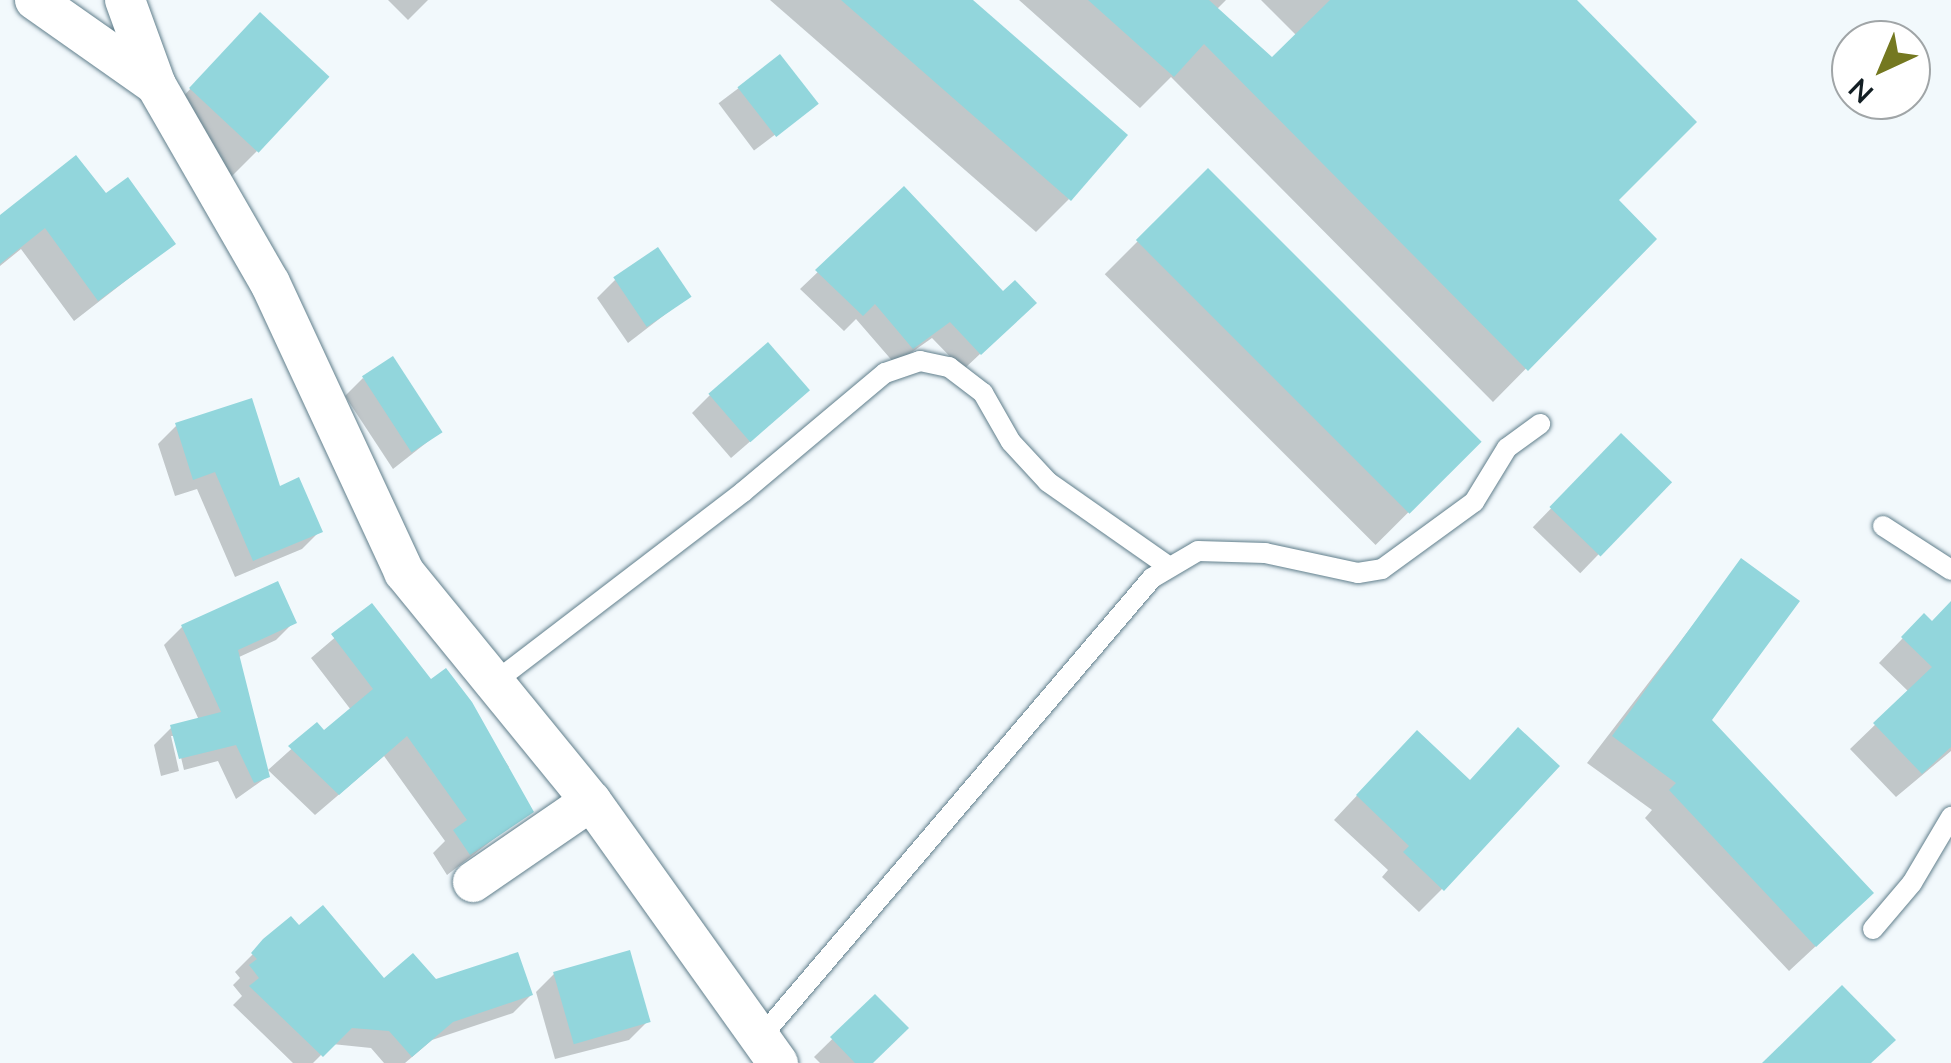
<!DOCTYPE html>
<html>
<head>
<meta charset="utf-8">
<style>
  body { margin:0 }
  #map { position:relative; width:1951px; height:1063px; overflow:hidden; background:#f2f9fc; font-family:"Nunito Sans",sans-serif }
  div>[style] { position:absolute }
  .shadow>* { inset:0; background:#0003; transform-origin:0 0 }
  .building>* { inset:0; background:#92d6dc; transform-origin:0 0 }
  .roads { filter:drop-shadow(0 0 2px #617f8c) drop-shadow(0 0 2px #617f8c) }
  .lane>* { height:20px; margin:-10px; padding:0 10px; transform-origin:10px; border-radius:10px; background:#fff }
  .street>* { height:40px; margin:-20px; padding:0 20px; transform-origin:20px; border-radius:20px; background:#fff }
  span { translate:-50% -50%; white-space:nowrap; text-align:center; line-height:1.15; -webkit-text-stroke:10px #fff; paint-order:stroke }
  .north { position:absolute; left:1831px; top:20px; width:100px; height:100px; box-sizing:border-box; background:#fff; border:2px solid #a0a5a7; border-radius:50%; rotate:224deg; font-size:28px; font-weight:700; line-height:40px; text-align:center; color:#121e23 }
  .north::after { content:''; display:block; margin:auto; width:35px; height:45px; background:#747820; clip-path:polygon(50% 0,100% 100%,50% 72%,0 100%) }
</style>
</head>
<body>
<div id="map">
  <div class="shadow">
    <div style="clip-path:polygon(388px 0,428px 0,408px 20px)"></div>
    <div style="clip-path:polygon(770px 0,969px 0,1069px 199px,1036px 232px)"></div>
    <div style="clip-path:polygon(1019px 0,1226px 0,1216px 10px,1273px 60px,1297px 36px,1261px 0,1573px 0,1615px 200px,1654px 239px,1493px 402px,1171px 77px,1140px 108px)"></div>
    <div style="clip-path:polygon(234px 42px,257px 151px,231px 177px,165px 116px)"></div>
    <div style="left:780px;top:57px;width:59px;height:77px;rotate:53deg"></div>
    <div style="left:1208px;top:171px;width:383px;height:146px;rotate:45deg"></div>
    <div style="clip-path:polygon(904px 190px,1016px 320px,963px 370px,932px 338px,895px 364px,856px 319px,844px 331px,800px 289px)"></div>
    <div style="clip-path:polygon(106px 196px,173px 244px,74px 321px,21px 249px,0 266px,0 218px)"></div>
    <div style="clip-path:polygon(615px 280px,689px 296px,628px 343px,597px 298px)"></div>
    <div style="clip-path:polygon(363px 378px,440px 432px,393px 469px,345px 396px)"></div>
    <div style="clip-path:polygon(710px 395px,789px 408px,731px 458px,692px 413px)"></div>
    <div style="clip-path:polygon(176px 426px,278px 489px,320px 531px,302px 549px,235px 577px,197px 489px,175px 496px,158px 444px)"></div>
    <div style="left:1621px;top:436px;width:66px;height:127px;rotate:44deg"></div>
    <div style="clip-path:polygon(1742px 561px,1709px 720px,1845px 919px,1789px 971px,1645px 818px,1652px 810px,1587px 763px)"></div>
    <div style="clip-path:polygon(1951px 604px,1951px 751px,1896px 797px,1850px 749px,1909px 692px,1879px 663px,1924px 616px,1932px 624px)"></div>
    <div style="clip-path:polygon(372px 606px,431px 682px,445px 671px,509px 767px,504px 772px,530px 811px,447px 875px,433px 853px,445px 841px,384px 756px,315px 815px,268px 770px,317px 726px,324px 734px,351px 710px,311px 658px)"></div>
    <div style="clip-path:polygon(294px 622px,276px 640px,237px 658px,267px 777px,236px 799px,218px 761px,184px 770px,176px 736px,171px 736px,179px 771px,161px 776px,154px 745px,172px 727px,199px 720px,164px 645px,182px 627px)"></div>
    <div style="clip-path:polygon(1394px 756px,1469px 782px,1442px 889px,1419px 912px,1382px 877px,1388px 870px,1334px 820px)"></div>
    <div style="clip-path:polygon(298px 929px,384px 981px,531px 995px,513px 1013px,432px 1040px,405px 1063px,384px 1063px,371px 1048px,332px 1044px,313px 1063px,293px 1063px,233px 1005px,242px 996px,233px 985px,240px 978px,235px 972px,253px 954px)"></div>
    <div style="clip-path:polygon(554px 974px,647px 1022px,629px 1040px,555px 1059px,536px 992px)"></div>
    <div style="clip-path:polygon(875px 997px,870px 1063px,820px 1063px,814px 1057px)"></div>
  </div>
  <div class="building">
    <div style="clip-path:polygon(841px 0,973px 0,1128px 135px,1071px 201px)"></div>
    <div style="clip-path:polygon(1088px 0,1209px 0,1272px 57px,1330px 0,1577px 0,1697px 122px,1619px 200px,1657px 239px,1528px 371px,1204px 44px,1174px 77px)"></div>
    <div style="left:260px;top:12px;width:95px;height:104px;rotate:43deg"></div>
    <div style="left:780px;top:54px;width:63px;height:54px;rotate:52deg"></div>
    <div style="clip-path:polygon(76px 155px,106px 193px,128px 177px,176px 244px,98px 301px,45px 228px,0 264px,0 215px)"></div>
    <div style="left:1208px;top:168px;width:387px;height:102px;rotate:45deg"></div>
    <div style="clip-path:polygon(904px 186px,1003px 291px,1015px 280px,1037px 303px,981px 355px,950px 322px,913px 349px,875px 304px,863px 316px,815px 270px)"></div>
    <div style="left:658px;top:247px;width:60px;height:54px;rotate:56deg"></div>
    <div style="left:768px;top:342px;width:64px;height:79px;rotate:49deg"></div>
    <div style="left:393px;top:356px;width:91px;height:37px;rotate:57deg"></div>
    <div style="clip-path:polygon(252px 398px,280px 486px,299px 477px,323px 532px,253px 561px,215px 472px,193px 480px,175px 423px)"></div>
    <div style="left:1621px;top:433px;width:71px;height:103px;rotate:44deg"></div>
    <div style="clip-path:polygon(1741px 558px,1800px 601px,1712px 720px,1874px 893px,1816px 947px,1669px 790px,1676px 783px,1612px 736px)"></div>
    <div style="clip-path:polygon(278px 581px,297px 623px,238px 650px,270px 777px,254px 783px,236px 745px,179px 759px,170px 725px,221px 712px,181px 625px)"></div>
    <div style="clip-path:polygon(1951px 601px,1951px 747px,1922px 774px,1873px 723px,1932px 667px,1901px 637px,1924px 613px,1932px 621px)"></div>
    <div style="clip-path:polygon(372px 603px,431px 679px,446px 668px,472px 702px,534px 812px,470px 855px,453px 830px,467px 820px,407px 736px,339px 795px,288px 746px,317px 722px,324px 730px,373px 689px,331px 634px)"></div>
    <div style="clip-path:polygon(1518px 727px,1560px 766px,1444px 891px,1403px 852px,1409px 846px,1356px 795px,1417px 730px,1470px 780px)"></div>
    <div style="clip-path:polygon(323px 905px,384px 978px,413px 953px,436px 979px,518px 952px,533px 995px,453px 1022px,412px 1057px,389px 1031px,352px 1028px,323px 1057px,249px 986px,259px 978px,249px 965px,257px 959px,251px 953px,263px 939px,291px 916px,299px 925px)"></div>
    <div style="left:630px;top:950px;width:75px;height:80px;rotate:74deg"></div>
    <div style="clip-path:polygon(1842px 985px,1896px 1040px,1871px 1063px,1762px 1063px)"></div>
    <div style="clip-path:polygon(875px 994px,909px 1028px,873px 1063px,855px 1063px,830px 1037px)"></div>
  </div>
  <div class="roads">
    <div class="lane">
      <div style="left:1883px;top:526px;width:81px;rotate:32.9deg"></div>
      <div style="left:492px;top:684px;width:316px;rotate:-37.4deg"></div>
      <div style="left:743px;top:492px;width:185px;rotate:-40deg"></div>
      <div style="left:885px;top:373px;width:37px;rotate:-19deg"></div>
      <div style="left:920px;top:361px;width:30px;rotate:12deg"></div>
      <div style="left:949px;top:367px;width:43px;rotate:37.4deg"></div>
      <div style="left:983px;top:393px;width:56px;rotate:60.3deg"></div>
      <div style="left:1011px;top:442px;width:54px;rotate:47.2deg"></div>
      <div style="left:1048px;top:482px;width:146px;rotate:35deg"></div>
      <div style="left:1873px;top:929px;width:60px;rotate:-49.7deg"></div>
      <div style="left:1912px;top:883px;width:77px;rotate:-59.4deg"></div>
      <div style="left:760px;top:1038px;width:604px;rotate:-49.56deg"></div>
      <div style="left:1152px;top:578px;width:53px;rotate:-30.4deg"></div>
      <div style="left:1198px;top:551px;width:67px;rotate:1.7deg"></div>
      <div style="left:1265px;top:553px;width:95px;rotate:12.1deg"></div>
      <div style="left:1358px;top:573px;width:24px;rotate:-9deg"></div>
      <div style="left:1382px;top:569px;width:114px;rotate:-36.1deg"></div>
      <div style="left:1474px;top:502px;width:63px;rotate:-58.6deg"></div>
      <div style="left:1507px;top:448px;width:41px;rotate:-36deg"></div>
    </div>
    <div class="street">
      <div style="left:35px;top:0;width:148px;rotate:35.1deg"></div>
      <div style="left:125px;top:0;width:90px;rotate:70deg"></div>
      <div style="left:156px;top:85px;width:228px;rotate:60.1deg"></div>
      <div style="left:270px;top:283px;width:319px;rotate:65.1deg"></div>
      <div style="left:404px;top:572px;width:296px;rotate:50.8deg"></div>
      <div style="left:591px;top:801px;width:322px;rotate:54.5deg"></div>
      <div style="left:473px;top:882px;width:143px;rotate:-34.5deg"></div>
    </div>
  </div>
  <div class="north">N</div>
</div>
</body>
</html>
